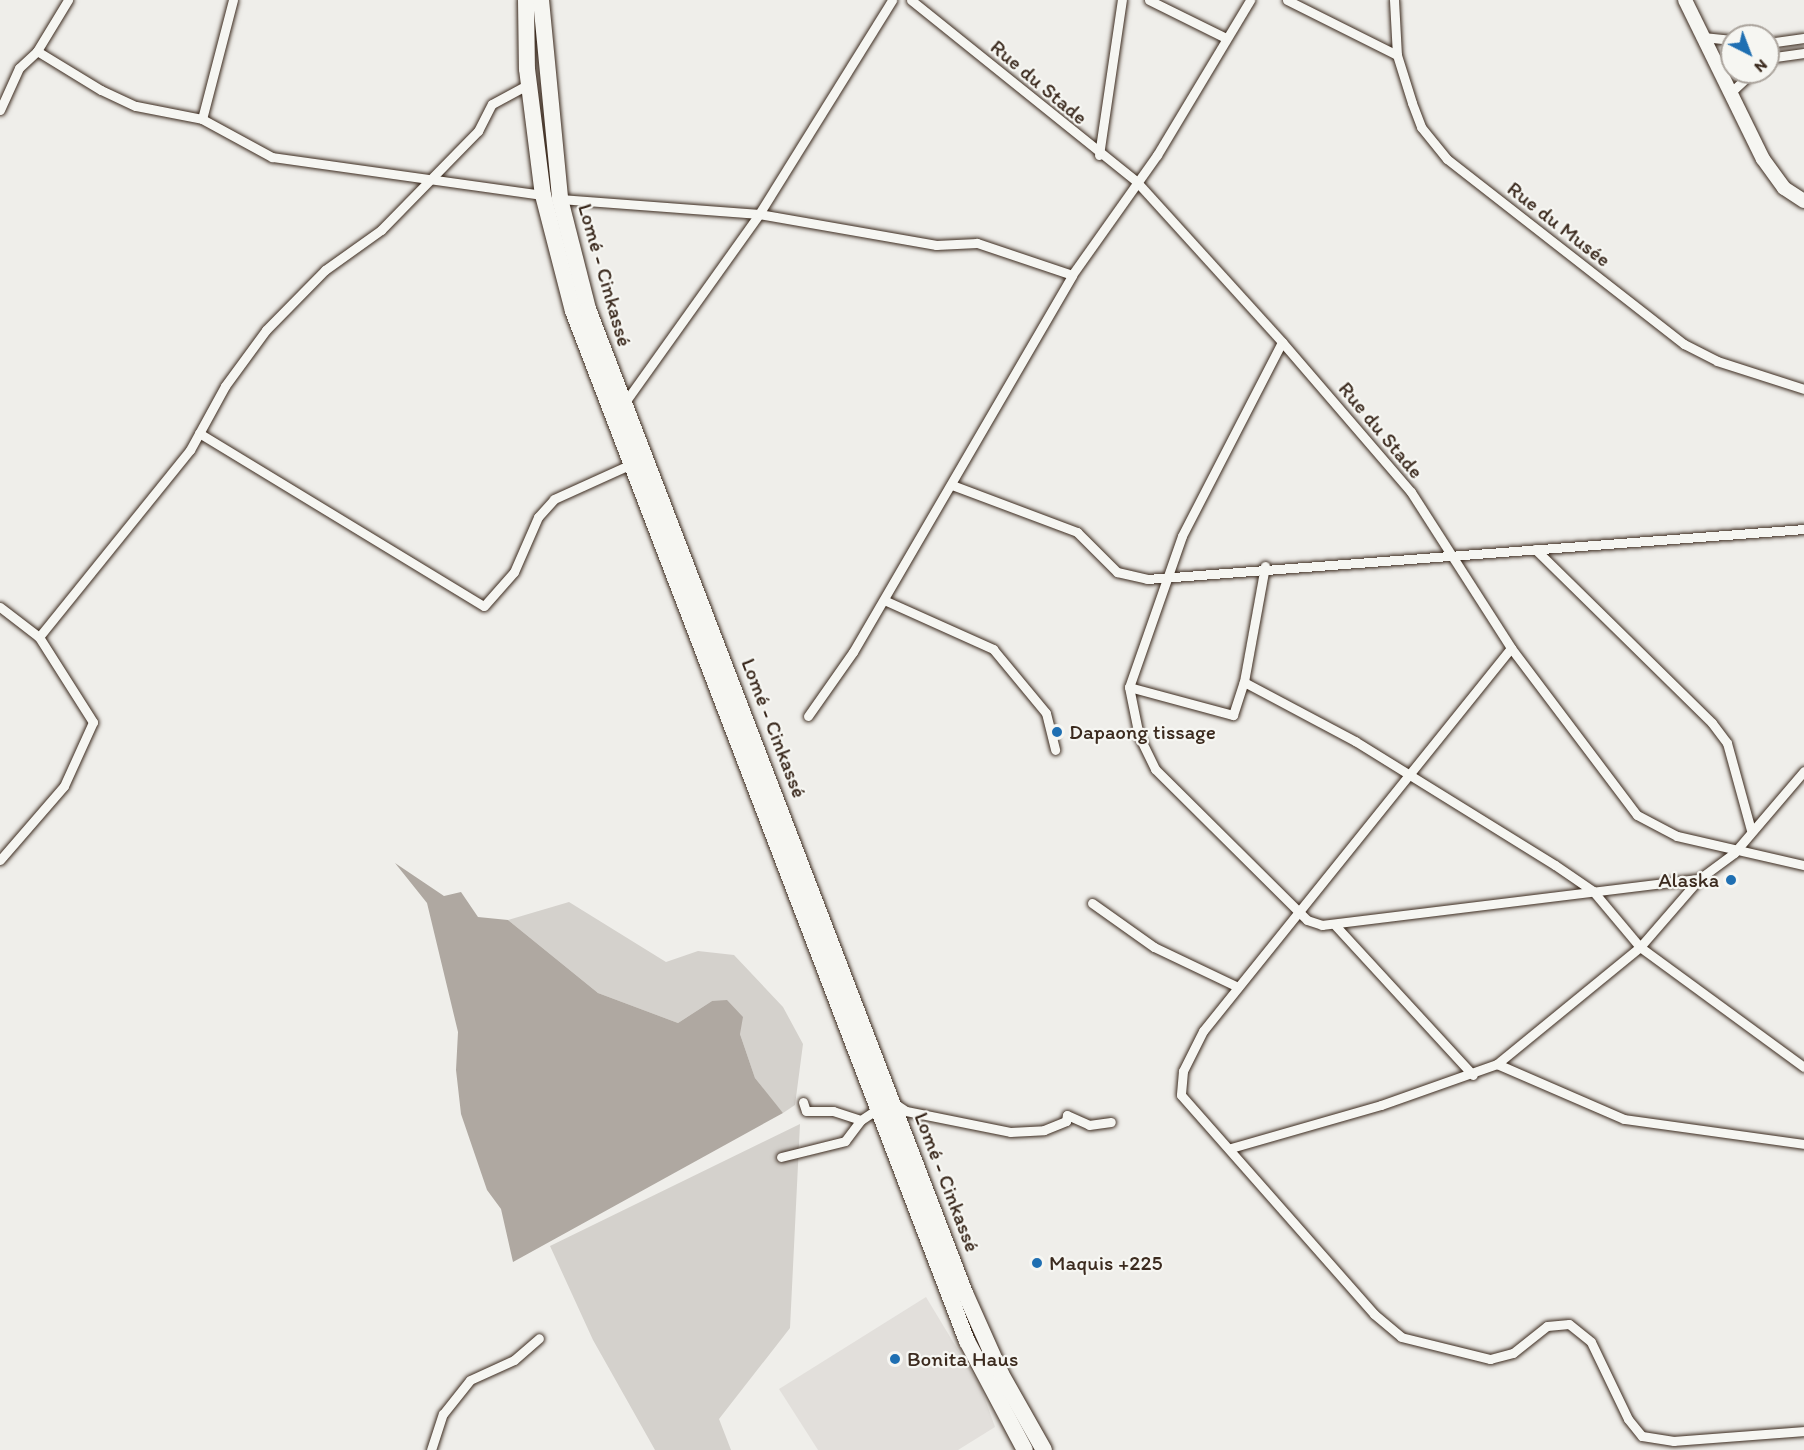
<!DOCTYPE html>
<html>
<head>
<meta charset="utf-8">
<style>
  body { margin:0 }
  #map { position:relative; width:1804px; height:1450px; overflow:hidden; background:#efeeea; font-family:Itim,sans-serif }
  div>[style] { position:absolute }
  .built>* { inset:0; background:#e2dfdb }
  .green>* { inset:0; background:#d4d1cc }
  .water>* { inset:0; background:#afa8a1 }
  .roads { filter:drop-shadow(0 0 2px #3b2a1e) drop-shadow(0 0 2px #3b2a1e) }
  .minor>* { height:9px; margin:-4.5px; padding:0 4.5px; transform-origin:4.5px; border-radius:4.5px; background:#f6f6f2 }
  .secondary>* { height:14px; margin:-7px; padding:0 7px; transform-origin:7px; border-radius:7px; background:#f6f6f2 }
  .trunk>* { height:16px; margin:-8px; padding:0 8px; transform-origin:8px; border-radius:8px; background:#f6f6f2 }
  .dots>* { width:16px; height:16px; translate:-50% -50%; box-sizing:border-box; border:3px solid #f6f6f2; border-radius:50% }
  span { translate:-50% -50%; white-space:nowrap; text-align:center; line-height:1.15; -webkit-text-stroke:4.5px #f6f6f2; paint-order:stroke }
  .street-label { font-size:21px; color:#3b2a1e }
  .poi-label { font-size:21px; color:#3b2a1e }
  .left { translate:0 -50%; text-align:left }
  .right { translate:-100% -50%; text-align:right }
  .north { position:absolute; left:1720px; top:24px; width:60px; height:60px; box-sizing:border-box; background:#f6f6f2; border:2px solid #aba49d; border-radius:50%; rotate:138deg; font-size:16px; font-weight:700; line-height:24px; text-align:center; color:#3b2a1e }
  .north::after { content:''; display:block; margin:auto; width:21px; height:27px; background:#1f6fb2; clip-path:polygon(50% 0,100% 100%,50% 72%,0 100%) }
</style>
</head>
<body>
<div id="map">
  <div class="built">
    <div style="clip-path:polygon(926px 1297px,981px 1388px,995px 1427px,958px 1450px,818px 1450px,779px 1389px)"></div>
  </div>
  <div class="green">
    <div style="clip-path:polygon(569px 902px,666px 962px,698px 951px,734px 955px,783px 1007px,803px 1044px,795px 1105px,783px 1113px,774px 1103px,755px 1078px,740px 1034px,712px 1001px,678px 1023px,598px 993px,508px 920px)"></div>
    <div style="clip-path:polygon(800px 1124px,790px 1328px,719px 1419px,731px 1450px,655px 1450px,593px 1340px,550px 1246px)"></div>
  </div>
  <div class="water">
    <div style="clip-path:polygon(395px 863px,444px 896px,461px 892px,478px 917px,508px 920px,598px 993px,678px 1023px,712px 1001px,727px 1000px,743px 1017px,740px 1034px,755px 1078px,783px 1113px,513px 1262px,501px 1209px,487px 1190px,461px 1114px,456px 1070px,458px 1032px,427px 903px)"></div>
  </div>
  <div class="roads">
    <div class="minor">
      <div style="left:911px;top:0;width:290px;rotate:38.8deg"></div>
      <div style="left:1137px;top:182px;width:216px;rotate:47.8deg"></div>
      <div style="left:1282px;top:342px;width:198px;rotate:49.3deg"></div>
      <div style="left:1411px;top:492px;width:185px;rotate:57.3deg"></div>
      <div style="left:1511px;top:648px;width:209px;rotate:53deg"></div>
      <div style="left:1637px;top:815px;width:45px;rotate:27.7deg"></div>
      <div style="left:1677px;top:836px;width:130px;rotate:12.9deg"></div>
      <div style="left:1149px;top:0;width:86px;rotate:26.3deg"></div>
      <div style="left:1287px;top:0;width:123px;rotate:26.6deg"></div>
      <div style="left:1394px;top:0;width:55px;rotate:86.9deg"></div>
      <div style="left:1397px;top:55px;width:50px;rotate:72.6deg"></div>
      <div style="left:1412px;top:103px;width:26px;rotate:69deg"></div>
      <div style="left:1421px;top:127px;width:41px;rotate:50.9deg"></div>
      <div style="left:1447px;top:159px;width:301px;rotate:38deg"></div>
      <div style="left:1684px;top:344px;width:37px;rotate:27deg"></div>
      <div style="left:1717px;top:361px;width:91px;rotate:17.8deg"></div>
      <div style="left:1703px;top:37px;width:29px;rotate:6deg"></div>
      <div style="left:1768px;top:43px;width:36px;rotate:-8deg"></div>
      <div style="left:37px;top:51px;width:75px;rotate:31.4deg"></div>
      <div style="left:101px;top:90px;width:38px;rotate:25deg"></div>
      <div style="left:136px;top:106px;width:67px;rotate:11.1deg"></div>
      <div style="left:202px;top:119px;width:80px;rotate:28.5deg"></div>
      <div style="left:272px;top:157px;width:274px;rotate:8deg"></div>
      <div style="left:1768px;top:58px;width:36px;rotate:-8deg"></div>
      <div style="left:1729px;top:94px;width:33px;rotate:-43deg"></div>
      <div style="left:0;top:110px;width:46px;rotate:-65.7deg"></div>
      <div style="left:19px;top:68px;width:25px;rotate:-43deg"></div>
      <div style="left:37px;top:51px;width:60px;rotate:-58.7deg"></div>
      <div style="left:202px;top:119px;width:123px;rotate:-75.4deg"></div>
      <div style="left:1099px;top:155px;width:157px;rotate:-81.6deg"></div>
      <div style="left:560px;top:199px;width:200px;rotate:4.3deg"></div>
      <div style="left:759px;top:214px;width:180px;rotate:9.9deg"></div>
      <div style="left:936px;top:245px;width:41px;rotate:-2.8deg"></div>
      <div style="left:977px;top:243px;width:100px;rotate:18.6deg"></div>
      <div style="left:1282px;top:342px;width:218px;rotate:117.3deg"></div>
      <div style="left:1182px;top:536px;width:160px;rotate:109.3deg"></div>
      <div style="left:1129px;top:687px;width:50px;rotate:78.5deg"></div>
      <div style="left:1139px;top:736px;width:37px;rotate:64deg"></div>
      <div style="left:1155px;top:769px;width:214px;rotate:44.8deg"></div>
      <div style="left:1307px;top:920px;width:16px;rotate:18deg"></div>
      <div style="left:1322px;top:925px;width:380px;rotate:-7deg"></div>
      <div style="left:1699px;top:879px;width:44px;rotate:-36.6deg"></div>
      <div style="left:1734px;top:853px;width:108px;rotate:-49.5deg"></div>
      <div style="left:623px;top:405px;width:234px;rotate:-54.5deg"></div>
      <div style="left:759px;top:214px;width:252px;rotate:-58.1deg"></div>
      <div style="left:199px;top:433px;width:333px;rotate:31.3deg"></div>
      <div style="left:484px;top:606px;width:45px;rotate:-48.6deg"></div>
      <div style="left:514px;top:572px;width:60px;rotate:-66.4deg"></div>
      <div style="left:538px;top:517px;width:24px;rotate:-48deg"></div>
      <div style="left:554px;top:499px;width:85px;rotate:-24.4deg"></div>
      <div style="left:952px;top:485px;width:134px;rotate:20.6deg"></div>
      <div style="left:1077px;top:532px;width:57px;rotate:45deg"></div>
      <div style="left:1117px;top:572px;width:31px;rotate:13deg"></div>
      <div style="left:1147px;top:579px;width:659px;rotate:-4.35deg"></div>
      <div style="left:1535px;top:549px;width:248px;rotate:44.5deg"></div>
      <div style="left:1712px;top:723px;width:25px;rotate:53deg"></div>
      <div style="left:1727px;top:743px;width:90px;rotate:74.6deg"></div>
      <div style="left:1265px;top:566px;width:118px;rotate:100.3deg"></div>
      <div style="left:1244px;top:682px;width:126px;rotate:28deg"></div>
      <div style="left:1355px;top:741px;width:235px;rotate:31.8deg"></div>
      <div style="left:1555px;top:865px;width:46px;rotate:34.4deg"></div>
      <div style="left:1593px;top:891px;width:73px;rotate:50deg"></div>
      <div style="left:1640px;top:947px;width:203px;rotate:36.2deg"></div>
      <div style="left:884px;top:600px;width:120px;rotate:24.2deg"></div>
      <div style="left:993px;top:649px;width:83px;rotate:50.4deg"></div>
      <div style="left:1046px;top:713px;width:38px;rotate:76deg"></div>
      <div style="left:0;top:607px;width:49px;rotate:37.6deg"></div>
      <div style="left:39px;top:637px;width:101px;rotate:57.6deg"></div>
      <div style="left:93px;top:722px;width:70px;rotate:114.4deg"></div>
      <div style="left:64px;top:786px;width:98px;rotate:130.9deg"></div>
      <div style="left:39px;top:637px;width:240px;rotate:-51.1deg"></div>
      <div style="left:190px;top:450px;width:73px;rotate:-61.3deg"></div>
      <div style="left:225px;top:386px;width:69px;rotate:-53.8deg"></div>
      <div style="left:266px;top:330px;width:84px;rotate:-45.5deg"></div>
      <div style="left:325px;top:270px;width:69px;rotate:-35.5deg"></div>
      <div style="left:381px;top:230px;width:139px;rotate:-45.6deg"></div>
      <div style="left:478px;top:131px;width:30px;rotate:-63deg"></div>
      <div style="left:492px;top:104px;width:42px;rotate:-28.4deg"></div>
      <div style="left:1511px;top:648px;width:491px;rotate:128.8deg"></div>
      <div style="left:1203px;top:1031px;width:45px;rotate:116.6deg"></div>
      <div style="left:1183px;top:1071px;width:24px;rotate:95deg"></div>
      <div style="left:1181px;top:1095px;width:292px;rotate:48.6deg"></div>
      <div style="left:1374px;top:1314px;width:35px;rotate:40deg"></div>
      <div style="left:1401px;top:1337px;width:92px;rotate:13.9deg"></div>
      <div style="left:1490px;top:1359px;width:24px;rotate:-15deg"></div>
      <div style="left:1513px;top:1353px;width:43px;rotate:-38.5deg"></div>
      <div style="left:1547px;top:1326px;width:22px;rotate:-5deg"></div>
      <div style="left:1569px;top:1324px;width:28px;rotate:39deg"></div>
      <div style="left:1591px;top:1342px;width:85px;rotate:64.3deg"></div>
      <div style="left:1628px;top:1419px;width:22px;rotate:51deg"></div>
      <div style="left:1642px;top:1436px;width:32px;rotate:9deg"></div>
      <div style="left:1674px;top:1441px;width:130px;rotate:-4.4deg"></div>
      <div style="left:1129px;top:687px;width:108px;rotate:15.1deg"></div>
      <div style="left:1233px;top:715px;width:35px;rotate:-72deg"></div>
      <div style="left:808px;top:716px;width:78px;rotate:-54.9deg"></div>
      <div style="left:853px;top:652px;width:436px;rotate:-59.8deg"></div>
      <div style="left:1072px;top:275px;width:147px;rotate:-54.7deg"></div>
      <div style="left:1157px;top:155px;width:181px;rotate:-59deg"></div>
      <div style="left:1092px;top:903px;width:76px;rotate:35.4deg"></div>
      <div style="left:1154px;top:947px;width:93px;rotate:25.5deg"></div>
      <div style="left:1334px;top:924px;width:205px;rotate:47.4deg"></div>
      <div style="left:1497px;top:1064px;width:138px;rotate:23.4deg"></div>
      <div style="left:1624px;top:1119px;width:182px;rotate:7.9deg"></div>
      <div style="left:803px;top:1102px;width:9px;rotate:72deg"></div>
      <div style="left:806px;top:1111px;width:27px"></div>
      <div style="left:833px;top:1111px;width:29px;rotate:18deg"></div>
      <div style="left:861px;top:1120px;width:22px;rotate:-34deg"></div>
      <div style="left:894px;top:1103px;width:14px;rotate:34deg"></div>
      <div style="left:906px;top:1111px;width:106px;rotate:11.4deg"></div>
      <div style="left:1010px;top:1132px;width:34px;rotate:-3deg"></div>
      <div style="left:1044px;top:1130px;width:24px;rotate:-22deg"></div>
      <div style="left:1066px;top:1121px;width:6px;rotate:-81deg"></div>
      <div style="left:1067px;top:1115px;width:24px;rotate:24deg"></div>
      <div style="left:1089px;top:1125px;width:22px;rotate:-8deg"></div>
      <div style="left:1231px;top:1148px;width:156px;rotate:-16deg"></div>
      <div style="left:1381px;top:1105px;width:123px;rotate:-19.5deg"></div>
      <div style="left:1497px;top:1064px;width:185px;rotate:-39.3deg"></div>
      <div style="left:1640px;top:947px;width:90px;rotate:-49.1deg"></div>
      <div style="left:781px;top:1157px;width:66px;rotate:-14deg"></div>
      <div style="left:845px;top:1141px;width:26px;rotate:-53deg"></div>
      <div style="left:431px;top:1450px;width:38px;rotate:-72deg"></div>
      <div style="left:443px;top:1414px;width:43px;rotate:-51.5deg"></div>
      <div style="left:470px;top:1380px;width:48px;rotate:-24.4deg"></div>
      <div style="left:514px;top:1360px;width:33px;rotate:-41deg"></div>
    </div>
    <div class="secondary">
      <div style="left:1685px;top:0;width:177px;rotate:63.9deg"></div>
      <div style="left:1763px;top:159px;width:36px;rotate:54deg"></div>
      <div style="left:1784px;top:188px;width:24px;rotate:33deg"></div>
    </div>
    <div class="trunk">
      <div style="left:526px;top:0;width:69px;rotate:89.2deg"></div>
      <div style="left:527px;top:69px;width:127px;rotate:82.8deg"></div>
      <div style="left:543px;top:195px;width:120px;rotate:75.5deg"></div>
      <div style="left:573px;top:311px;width:1103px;rotate:69.07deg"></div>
      <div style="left:967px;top:1341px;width:123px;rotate:62deg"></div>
      <div style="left:541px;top:0;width:200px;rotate:84.5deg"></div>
      <div style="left:560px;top:199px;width:114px;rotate:75.7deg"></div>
      <div style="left:588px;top:309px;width:1054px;rotate:69.04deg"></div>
      <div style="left:965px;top:1293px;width:89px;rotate:66deg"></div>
      <div style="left:1001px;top:1374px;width:87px;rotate:60.5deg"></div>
    </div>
  </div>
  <div class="dots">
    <div style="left:1057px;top:732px;background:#1f6fb2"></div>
    <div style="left:1731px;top:880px;background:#1f6fb2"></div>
    <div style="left:1037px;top:1263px;background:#1f6fb2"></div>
    <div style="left:895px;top:1359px;background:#1f6fb2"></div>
  </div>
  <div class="street-label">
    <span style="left:1039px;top:82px;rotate:40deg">Rue du Stade</span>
    <span style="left:1559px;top:224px;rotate:38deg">Rue du Musée</span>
    <span style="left:605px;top:275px;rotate:74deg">Lomé - Cinkassé</span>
    <span style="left:1381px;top:430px;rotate:50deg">Rue du Stade</span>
    <span style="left:774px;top:728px;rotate:69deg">Lomé - Cinkassé</span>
    <span style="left:947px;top:1182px;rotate:69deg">Lomé - Cinkassé</span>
  </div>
  <div class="poi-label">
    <span class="left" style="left:1069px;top:732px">Dapaong tissage</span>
    <span class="right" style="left:1719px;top:880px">Alaska</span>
    <span class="left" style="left:1049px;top:1263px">Maquis +225</span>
    <span class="left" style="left:907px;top:1359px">Bonita Haus</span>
  </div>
  <div class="north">N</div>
</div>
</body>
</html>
